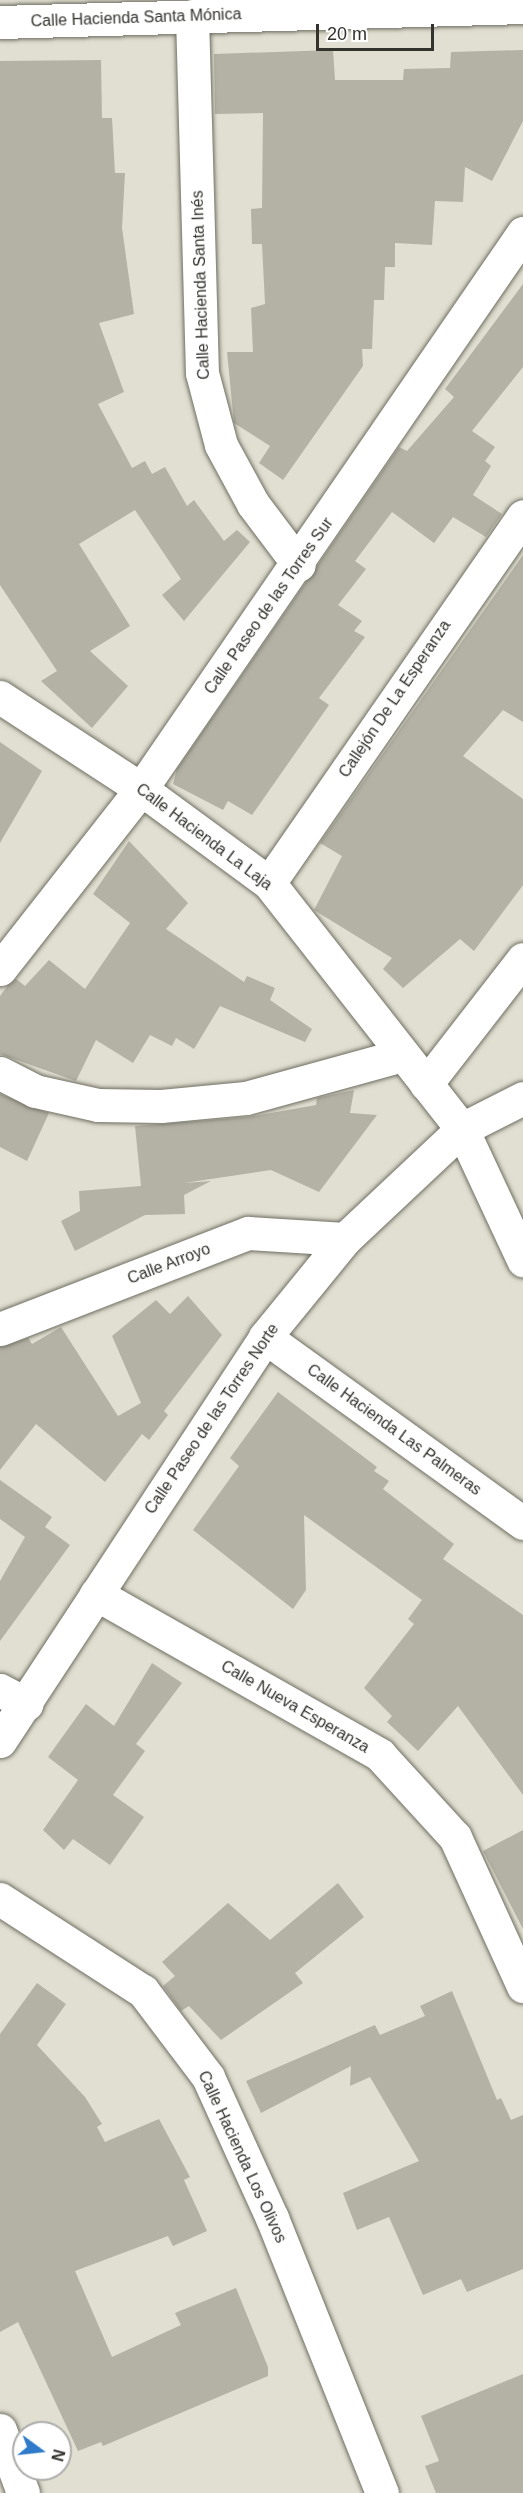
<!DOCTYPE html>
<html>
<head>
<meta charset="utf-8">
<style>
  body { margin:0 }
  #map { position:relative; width:523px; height:2493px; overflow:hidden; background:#e0dfd1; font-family:Helvetica,sans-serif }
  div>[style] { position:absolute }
  .building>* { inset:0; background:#b3b2a5 }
  .roads { filter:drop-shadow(0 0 2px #6f6e62) drop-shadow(0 0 2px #6f6e62) }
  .minor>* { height:33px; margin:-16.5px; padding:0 16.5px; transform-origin:16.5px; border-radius:16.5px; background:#fff }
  span { translate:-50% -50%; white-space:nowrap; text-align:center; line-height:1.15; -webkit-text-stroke:6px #fff; paint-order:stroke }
  .street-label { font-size:16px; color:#33322d }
  .north { position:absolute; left:12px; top:2421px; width:60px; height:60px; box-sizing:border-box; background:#fff; border:2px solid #adadab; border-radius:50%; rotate:105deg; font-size:16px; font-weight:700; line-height:24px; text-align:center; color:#33322d }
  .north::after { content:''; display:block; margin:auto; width:21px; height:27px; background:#2f7aca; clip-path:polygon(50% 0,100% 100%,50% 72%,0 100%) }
  .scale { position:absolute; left:316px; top:24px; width:118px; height:27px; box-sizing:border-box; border:3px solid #33322d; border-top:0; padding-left:8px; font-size:18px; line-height:21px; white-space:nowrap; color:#33322d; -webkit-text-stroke:4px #fff; paint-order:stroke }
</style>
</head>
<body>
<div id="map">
  <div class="building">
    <div style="clip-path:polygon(333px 50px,335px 80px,403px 80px,404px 69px,450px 68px,451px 52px,523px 50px,523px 121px,492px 181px,465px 167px,463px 202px,435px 201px,432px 245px,395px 243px,395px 267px,385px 267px,384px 300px,374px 300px,372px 349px,362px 349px,363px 366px,283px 480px,259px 463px,270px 446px,234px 423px,227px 352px,253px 352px,251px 308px,265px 304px,262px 244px,252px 244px,251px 209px,262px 208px,263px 113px,215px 114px,214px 54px)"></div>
    <div style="clip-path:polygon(101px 60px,102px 118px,112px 118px,115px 173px,125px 173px,122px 228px,134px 314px,99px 323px,124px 392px,98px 404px,132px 468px,145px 461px,152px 474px,165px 467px,187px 506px,194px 500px,224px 541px,237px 530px,250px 542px,184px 621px,162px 595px,181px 579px,135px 510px,79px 544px,130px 626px,90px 651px,128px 686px,92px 728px,41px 681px,57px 671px,0 585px,0 61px)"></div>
    <div style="clip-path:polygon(523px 284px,523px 367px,472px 431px,495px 447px,485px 461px,491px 466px,473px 495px,502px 514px,486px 537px,453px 517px,434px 543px,392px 512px,355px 561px,366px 569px,338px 605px,362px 621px,354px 631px,365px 637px,319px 698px,329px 705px,252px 815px,228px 801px,223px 810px,173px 784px,177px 769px,395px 453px,399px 447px,407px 451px,454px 397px,445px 389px)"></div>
    <div style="clip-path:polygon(523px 555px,523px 722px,503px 710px,463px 756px,523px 799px,523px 885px,474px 951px,460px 939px,403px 988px,383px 969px,392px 958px,314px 910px,342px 856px,320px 843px)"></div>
    <div style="clip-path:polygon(0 742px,42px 771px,0 843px)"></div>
    <div style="clip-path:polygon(129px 841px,188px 903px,166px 929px,244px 982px,247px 976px,275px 988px,270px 1000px,312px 1029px,305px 1042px,220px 1006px,194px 1049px,176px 1038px,172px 1046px,150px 1035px,133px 1063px,96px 1040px,76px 1081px,0 1054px,0 996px,8px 985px,16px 979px,25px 986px,49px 960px,85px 989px,130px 923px,93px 894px)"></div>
    <div style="clip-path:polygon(354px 1090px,350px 1113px,377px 1115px,319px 1192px,271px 1170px,184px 1183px,211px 1181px,184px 1195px,185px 1214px,145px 1215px,75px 1251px,61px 1221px,80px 1211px,79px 1191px,141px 1186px,135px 1126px,248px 1117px,316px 1105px,317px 1098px)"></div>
    <div style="clip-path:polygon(0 1094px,49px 1113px,27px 1161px,0 1147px)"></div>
    <div style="clip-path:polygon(188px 1296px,222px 1335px,164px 1411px,168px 1415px,149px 1440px,142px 1434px,105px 1482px,36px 1424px,0 1470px,0 1347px,28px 1338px,32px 1344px,61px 1327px,118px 1416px,141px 1403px,112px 1336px,156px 1300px,170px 1314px)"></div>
    <div style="clip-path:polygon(278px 1392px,377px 1467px,374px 1471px,389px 1481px,383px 1489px,454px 1544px,443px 1559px,523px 1615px,523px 1795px,458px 1706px,418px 1751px,387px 1722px,392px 1716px,364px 1688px,414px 1624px,408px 1619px,422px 1600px,304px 1515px,306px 1590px,293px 1609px,193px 1530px,239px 1466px,230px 1458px)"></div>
    <div style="clip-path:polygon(0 1480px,52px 1517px,45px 1527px,70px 1545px,0 1641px,0 1581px,25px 1537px,0 1519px)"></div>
    <div style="clip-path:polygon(152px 1663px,182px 1683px,136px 1744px,145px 1751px,113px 1795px,144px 1817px,110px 1865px,73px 1839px,64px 1850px,43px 1830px,78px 1780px,48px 1757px,86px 1704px,114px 1726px)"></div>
    <div style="clip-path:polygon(523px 1830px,523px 1929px,483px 1851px)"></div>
    <div style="clip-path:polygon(338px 1883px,364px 1917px,295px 1973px,303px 1983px,221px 2040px,189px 2006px,181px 2011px,163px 1986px,175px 1976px,162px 1962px,228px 1903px,270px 1940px)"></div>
    <div style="clip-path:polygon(37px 1983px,66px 2004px,37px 2045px,85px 2097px,102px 2124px,97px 2127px,105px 2142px,159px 2119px,190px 2177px,184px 2180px,207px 2231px,173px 2246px,168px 2236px,75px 2271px,112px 2357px,181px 2325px,175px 2313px,236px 2288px,268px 2367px,268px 2376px,103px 2446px,101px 2442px,78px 2451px,18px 2322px,0 2332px,0 2034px)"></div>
    <div style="clip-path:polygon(452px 1991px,497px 2100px,501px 2098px,511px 2120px,523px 2115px,523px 2269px,467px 2292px,461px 2279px,423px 2295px,389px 2217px,357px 2230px,343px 2193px,419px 2161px,370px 2077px,350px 2086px,351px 2066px,261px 2113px,246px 2081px,375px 2025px,380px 2035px,425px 2016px,420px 2006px)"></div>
    <div style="clip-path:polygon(523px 2374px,523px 2493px,436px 2493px,425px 2466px,439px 2461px,421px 2416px)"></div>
  </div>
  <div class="roads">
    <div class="minor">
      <div style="left:192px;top:16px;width:357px;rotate:88.4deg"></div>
      <div style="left:202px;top:373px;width:74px;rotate:75.2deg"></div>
      <div style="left:221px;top:445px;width:67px;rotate:61.5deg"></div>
      <div style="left:253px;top:504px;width:76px;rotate:53deg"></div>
      <div style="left:0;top:22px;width:523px;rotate:-1.64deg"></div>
      <div style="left:0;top:697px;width:168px;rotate:33.1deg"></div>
      <div style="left:141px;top:789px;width:159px;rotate:36.3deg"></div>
      <div style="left:269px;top:883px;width:313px;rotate:51.9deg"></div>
      <div style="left:462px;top:1129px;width:145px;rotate:65deg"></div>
      <div style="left:269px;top:883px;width:446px;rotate:-55.3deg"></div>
      <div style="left:0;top:969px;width:229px;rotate:-51.9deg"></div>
      <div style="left:141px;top:789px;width:675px;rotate:-55.51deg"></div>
      <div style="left:0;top:1073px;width:39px;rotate:27deg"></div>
      <div style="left:35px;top:1091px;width:65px;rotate:12.5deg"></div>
      <div style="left:98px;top:1105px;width:63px;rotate:0.9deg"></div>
      <div style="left:161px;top:1106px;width:85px;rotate:-5.4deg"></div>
      <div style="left:246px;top:1098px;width:162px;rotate:-15.4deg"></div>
      <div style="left:426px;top:1084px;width:158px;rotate:-52.2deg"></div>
      <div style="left:0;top:1329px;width:266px;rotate:-21.2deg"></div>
      <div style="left:248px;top:1233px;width:97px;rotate:3.5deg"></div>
      <div style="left:265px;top:1337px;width:318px;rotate:35.8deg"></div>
      <div style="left:96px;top:1594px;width:326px;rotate:29.5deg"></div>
      <div style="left:380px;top:1755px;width:111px;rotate:47.6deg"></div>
      <div style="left:455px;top:1837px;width:164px;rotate:65.5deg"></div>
      <div style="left:0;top:1690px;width:30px;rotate:28deg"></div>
      <div style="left:0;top:1741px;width:483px;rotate:-56.7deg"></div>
      <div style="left:265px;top:1337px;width:127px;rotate:-50.8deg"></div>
      <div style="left:345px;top:1239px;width:161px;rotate:-43.2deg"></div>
      <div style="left:462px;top:1129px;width:68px;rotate:-26.9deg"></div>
      <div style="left:0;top:1899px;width:170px;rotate:32.8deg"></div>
      <div style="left:143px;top:1991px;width:108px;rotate:52.9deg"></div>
      <div style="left:208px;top:2077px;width:155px;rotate:65.6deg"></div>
      <div style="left:272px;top:2218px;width:296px;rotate:68.2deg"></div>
      <div style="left:0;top:2430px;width:67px;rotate:69.9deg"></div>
    </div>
  </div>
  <div class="street-label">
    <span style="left:136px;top:18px;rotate:-2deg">Calle Hacienda Santa Mónica</span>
    <span style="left:201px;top:285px;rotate:-92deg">Calle Hacienda Santa Inés</span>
    <span style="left:269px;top:606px;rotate:-55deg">Calle Paseo de las Torres Sur</span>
    <span style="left:395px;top:699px;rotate:-56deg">Callejón De La Esperanza</span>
    <span style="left:204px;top:837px;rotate:37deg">Calle Hacienda La Laja</span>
    <span style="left:169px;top:1264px;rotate:-21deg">Calle Arroyo</span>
    <span style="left:212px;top:1419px;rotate:-56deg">Calle Paseo de las Torres Norte</span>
    <span style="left:394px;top:1430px;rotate:36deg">Calle Hacienda Las Palmeras</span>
    <span style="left:295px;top:1707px;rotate:30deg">Calle Nueva Esperanza</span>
    <span style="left:242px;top:2157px;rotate:65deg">Calle Hacienda Los Olivos</span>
  </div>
  <div class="north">N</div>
  <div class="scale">20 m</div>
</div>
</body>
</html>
